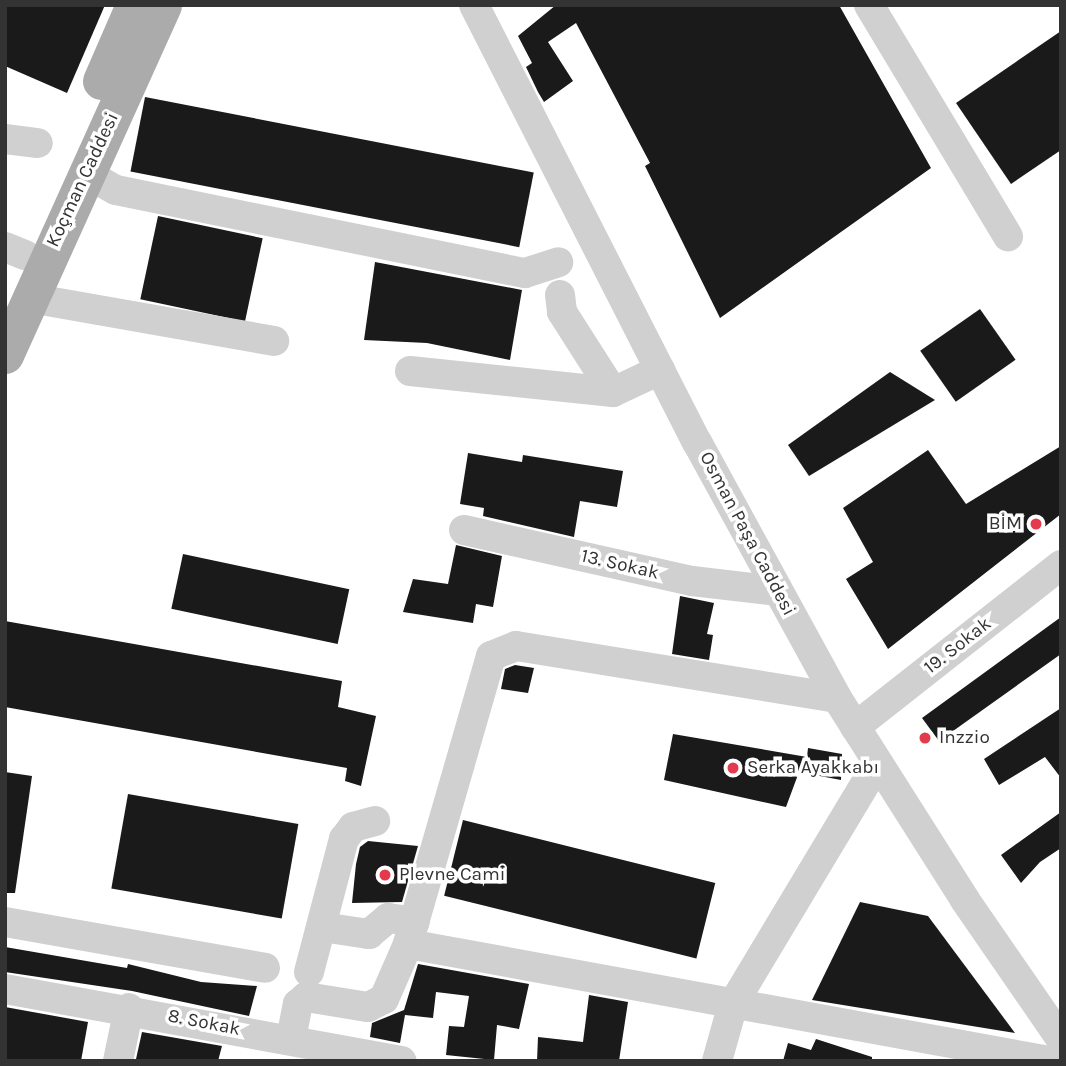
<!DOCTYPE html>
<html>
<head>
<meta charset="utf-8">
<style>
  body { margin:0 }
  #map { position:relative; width:1066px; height:1066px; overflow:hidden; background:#fff; font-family:Karla,sans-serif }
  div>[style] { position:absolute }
  .building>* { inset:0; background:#1a1a1a; transform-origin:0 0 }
  .minor>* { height:30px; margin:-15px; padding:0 15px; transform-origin:15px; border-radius:15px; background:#d0d0d0 }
  .major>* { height:37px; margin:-18.5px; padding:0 18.5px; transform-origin:18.5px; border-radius:18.5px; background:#ababab }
  .dots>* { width:19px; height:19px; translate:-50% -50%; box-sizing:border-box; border:4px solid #fff; border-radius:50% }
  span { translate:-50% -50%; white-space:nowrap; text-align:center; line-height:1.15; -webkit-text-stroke:7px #fff; paint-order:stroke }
  .street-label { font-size:19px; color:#333 }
  .poi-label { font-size:19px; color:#333 }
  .right { translate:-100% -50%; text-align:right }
  .left { translate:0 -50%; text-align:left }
  .frame { position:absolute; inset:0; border:7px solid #333; pointer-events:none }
</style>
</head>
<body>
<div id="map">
  <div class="building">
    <div style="clip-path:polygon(5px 5px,105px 5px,67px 93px,5px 66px)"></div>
    <div style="clip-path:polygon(556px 5px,839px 5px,931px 168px,720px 318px,645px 166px,650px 163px,576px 23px,548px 42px,573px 81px,544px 102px,538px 92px,526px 67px,532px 63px,518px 36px)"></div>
    <div style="clip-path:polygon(1061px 31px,1061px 150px,1011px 184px,956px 103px)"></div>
    <div style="left:145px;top:97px;width:396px;height:76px;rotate:11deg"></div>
    <div style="left:158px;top:216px;width:107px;height:85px;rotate:12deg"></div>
    <div style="clip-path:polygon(375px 262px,522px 290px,510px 360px,427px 343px,364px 340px)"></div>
    <div style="left:980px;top:309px;width:62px;height:73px;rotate:55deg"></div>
    <div style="clip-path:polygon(890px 372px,935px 400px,809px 476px,788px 445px)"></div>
    <div style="clip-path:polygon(1061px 446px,1061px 514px,888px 649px,846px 579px,873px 562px,843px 508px,928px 450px,966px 504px)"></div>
    <div style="clip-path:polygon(468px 453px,522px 462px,523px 455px,623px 471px,617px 507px,580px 501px,574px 537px,483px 516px,484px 508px,460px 504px)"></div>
    <div style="clip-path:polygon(456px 545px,502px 556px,493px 607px,476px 604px,473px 623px,403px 612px,413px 579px,448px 584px)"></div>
    <div style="left:183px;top:554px;width:170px;height:56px;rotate:12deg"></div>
    <div style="clip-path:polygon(680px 596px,714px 603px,707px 634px,713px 635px,709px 660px,672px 654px)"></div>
    <div style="clip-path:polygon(1061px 617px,1061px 654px,939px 741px,922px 718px)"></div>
    <div style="clip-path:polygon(5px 621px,342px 681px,338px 707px,376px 716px,361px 786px,345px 781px,347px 768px,5px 707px)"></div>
    <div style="clip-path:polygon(515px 665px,534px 668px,528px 693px,501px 689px,505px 669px)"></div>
    <div style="clip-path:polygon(1061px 708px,1061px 778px,1045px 757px,999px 785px,984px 759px)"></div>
    <div style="clip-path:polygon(673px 734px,807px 757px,808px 748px,842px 754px,841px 780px,799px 772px,786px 807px,664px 780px)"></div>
    <div style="clip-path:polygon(5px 772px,32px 776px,15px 893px,5px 893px)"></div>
    <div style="left:128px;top:794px;width:173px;height:96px;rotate:10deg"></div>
    <div style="clip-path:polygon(1061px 812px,1061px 848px,1040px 862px,1021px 883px,1001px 855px)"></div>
    <div style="left:463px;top:820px;width:260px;height:78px;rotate:14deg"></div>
    <div style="clip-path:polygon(368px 841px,418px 846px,402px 902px,352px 903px,356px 864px,360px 847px)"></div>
    <div style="clip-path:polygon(860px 902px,928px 916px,1015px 1033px,812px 1000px)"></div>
    <div style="clip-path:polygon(5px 947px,127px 968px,128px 964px,201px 982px,257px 986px,249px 1016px,132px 991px,5px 972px)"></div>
    <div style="clip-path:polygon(418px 964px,529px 984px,519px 1029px,497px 1025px,494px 1060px,446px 1055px,449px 1026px,464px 1027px,469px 996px,436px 992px,433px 1018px,405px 1015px,400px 1043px,370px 1037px,372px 1023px,404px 1010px)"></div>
    <div style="clip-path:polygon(589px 995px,628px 1002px,619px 1061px,537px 1061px,538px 1037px,583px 1042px)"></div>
    <div style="clip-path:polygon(5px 1007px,88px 1022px,81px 1061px,5px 1061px)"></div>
    <div style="clip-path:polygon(142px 1032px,222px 1046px,218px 1061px,136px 1059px)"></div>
    <div style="clip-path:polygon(816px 1039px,872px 1057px,872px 1061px,783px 1061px,788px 1043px,811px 1050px)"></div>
  </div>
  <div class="minor">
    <div style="left:474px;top:5px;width:491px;rotate:63deg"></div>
    <div style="left:697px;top:442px;width:292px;rotate:61.3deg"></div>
    <div style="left:837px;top:698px;width:239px;rotate:57.6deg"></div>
    <div style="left:965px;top:900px;width:169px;rotate:55.4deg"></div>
    <div style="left:869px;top:5px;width:270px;rotate:59deg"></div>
    <div style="left:5px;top:139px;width:33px;rotate:7deg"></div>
    <div style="left:86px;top:173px;width:34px;rotate:30deg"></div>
    <div style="left:116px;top:190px;width:417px;rotate:11.5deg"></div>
    <div style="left:525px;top:273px;width:35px;rotate:-18deg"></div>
    <div style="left:5px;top:247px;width:22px;rotate:22deg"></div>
    <div style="left:560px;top:295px;width:17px;rotate:83deg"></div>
    <div style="left:562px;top:312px;width:95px;rotate:57.5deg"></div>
    <div style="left:613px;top:392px;width:52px;rotate:-25.1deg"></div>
    <div style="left:30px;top:298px;width:248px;rotate:10deg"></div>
    <div style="left:410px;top:371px;width:204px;rotate:5.9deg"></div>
    <div style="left:464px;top:530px;width:234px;rotate:12.6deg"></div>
    <div style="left:692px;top:581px;width:86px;rotate:6.7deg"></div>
    <div style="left:837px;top:698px;width:325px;rotate:-170.8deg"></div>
    <div style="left:516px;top:646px;width:27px;rotate:158deg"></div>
    <div style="left:491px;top:656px;width:300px;rotate:106.1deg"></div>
    <div style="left:408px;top:944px;width:652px;rotate:10.34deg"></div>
    <div style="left:855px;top:727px;width:262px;rotate:-38.2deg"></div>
    <div style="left:5px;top:922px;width:264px;rotate:10deg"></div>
    <div style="left:322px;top:927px;width:48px;rotate:8.5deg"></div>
    <div style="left:369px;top:934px;width:25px;rotate:-40deg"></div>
    <div style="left:388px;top:918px;width:27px;rotate:8deg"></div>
    <div style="left:309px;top:972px;width:138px;rotate:-75.3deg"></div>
    <div style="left:344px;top:839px;width:15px;rotate:-53deg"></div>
    <div style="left:353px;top:827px;width:23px;rotate:-15deg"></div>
    <div style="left:5px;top:989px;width:403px;rotate:10.3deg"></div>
    <div style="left:291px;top:1039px;width:36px;rotate:-79deg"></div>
    <div style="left:298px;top:1004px;width:11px;rotate:-41deg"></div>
    <div style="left:306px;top:997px;width:63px;rotate:9.2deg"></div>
    <div style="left:368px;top:1007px;width:18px;rotate:-27deg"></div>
    <div style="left:384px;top:999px;width:60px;rotate:-66.4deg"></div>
    <div style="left:118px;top:1061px;width:54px;rotate:-78.3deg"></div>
    <div style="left:717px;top:1061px;width:59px;rotate:-74.3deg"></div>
    <div style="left:733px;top:1004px;width:281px;rotate:-59deg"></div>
  </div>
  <div class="major">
    <div style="left:101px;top:81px;width:83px;rotate:-66.5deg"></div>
    <div style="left:5px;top:355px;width:384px;rotate:-65.7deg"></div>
  </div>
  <div class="dots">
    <div style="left:1036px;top:524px;background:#e33b4b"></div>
    <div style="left:925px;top:738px;background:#e33b4b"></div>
    <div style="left:733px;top:768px;background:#e33b4b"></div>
    <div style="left:385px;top:875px;background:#e33b4b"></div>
  </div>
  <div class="street-label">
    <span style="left:83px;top:180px;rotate:-65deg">Koçman Caddesi</span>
    <span style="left:747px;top:534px;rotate:62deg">Osman Paşa Caddesi</span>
    <span style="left:620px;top:565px;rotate:13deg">13. Sokak</span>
    <span style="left:958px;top:646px;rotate:-38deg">19. Sokak</span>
    <span style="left:204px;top:1023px;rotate:11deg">8. Sokak</span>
  </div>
  <div class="poi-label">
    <span class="right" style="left:1022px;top:524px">BİM</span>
    <span class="left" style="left:939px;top:738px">Inzzio</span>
    <span class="left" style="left:747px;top:768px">Serka Ayakkabı</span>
    <span class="left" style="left:399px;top:875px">Plevne Cami</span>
  </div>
  <div class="frame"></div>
</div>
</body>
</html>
